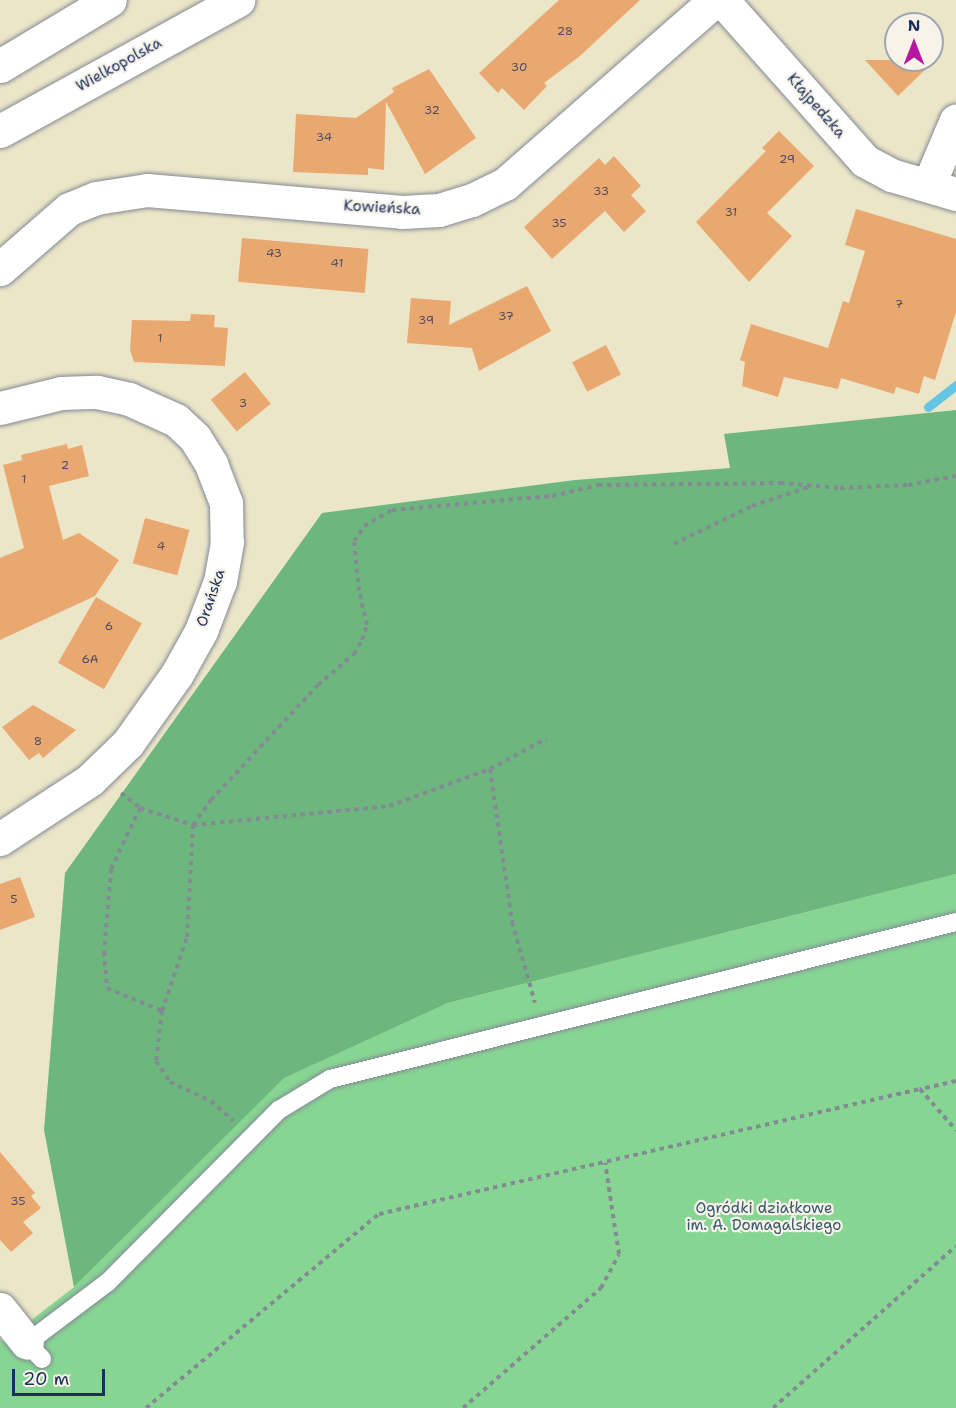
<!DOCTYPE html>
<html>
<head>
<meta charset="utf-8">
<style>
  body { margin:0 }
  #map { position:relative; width:956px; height:1408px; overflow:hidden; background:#ece6c9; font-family:"Shantell Sans",sans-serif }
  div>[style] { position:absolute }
  .green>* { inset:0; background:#87d593 }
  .forest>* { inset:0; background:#6db67d }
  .stream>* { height:9px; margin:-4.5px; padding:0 4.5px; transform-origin:4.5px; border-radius:4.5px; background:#64c4e2 }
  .building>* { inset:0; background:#e9a870; transform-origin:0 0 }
  .path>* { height:4px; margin-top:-2px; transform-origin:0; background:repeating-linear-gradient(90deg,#848a94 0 4.5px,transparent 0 9px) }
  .roads { filter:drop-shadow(0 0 2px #848a94) drop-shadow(0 0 2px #848a94) }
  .service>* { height:18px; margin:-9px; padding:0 9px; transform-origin:9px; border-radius:9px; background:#fff }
  .minor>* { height:33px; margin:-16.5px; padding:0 16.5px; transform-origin:16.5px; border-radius:16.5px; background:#fff }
  .primary>* { height:33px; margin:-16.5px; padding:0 16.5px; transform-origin:16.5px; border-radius:16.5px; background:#fff }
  span { translate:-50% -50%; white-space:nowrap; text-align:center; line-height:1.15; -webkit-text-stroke:4.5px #f7f3e8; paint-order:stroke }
  .number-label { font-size:12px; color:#4e4d62 }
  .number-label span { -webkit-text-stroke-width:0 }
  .street-label { font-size:15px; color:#1b2f5e }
  .park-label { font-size:15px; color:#36586b }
  .north { position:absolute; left:884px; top:12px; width:60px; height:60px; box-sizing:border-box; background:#f7f3e8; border:2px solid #9fa5b1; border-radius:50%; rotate:0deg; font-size:16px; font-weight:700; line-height:24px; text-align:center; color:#1b2f5e }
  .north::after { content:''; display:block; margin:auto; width:21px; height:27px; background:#b5179e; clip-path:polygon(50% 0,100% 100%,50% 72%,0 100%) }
  .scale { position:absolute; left:12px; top:1369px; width:93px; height:27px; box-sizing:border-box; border:3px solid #1b2f5e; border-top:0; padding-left:8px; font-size:18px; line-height:21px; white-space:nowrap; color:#1b2f5e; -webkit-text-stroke:4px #f7f3e8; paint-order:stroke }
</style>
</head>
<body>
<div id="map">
  <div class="green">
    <div style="clip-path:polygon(956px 874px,956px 1408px,0 1408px,0 1339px,3px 1342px,74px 1287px,283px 1078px,448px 1003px)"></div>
  </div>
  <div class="forest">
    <div style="clip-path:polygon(956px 410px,956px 874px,448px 1003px,284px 1078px,74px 1287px,44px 1130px,65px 873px,322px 513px,575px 480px,730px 468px,724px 434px)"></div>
  </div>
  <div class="stream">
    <div style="left:928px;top:407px;width:36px;rotate:-38deg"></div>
  </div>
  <div class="building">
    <div style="clip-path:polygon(559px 0,640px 0,580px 56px,544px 83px,547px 86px,524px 110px,502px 88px,498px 93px,479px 73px)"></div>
    <div style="clip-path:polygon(865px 60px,935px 60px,898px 96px)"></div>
    <div style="clip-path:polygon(429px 69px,476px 138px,425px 174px,386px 102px,384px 170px,368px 168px,368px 175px,293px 172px,296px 114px,356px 118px,394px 92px,392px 88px)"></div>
    <div style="clip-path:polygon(779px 131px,814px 166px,767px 213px,792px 236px,749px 282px,696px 222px,766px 151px,762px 148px)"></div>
    <div style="clip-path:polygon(614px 156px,641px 186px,631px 195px,646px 211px,624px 232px,605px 211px,552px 259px,524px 227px,599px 158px,605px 165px)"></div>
    <div style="clip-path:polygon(856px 209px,956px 239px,956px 312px,935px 380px,924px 376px,919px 394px,896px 387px,894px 394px,841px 378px,838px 389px,784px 377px,778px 397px,742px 386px,745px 362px,740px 360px,751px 324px,828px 348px,843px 301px,849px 303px,865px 251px,845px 245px)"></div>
    <div style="left:242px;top:238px;width:127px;height:44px;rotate:5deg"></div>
    <div style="clip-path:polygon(527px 286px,551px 331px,479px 371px,472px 348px,407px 343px,411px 298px,451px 301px,449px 325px)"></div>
    <div style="clip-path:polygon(191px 314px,215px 315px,214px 327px,228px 328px,225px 366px,134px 362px,130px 350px,132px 320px,190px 321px)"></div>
    <div style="left:606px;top:345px;width:33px;height:38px;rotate:63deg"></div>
    <div style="left:245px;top:372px;width:41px;height:44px;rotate:51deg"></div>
    <div style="clip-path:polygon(67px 444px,68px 449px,82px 445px,89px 476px,49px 486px,63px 540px,79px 533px,119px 560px,95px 596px,0 640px,0 558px,24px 548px,3px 465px,22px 460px,21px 455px)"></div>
    <div style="left:145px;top:518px;width:46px;height:47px;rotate:15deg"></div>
    <div style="left:96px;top:597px;width:53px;height:76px;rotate:30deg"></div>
    <div style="clip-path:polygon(33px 705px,76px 730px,43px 758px,39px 753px,29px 760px,2px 727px)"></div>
    <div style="clip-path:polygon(20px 877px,35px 917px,0 930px,0 884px)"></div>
    <div style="clip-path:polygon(0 1152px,35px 1193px,31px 1196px,41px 1208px,23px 1222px,33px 1233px,11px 1252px,0 1240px)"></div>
  </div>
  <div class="path">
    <div style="left:674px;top:544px;width:87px;rotate:-26deg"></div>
    <div style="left:752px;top:506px;width:59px;rotate:-18.7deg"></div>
    <div style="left:490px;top:769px;width:155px;rotate:81.8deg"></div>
    <div style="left:512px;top:922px;width:84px;rotate:74.1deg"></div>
    <div style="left:121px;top:793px;width:24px;rotate:38deg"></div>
    <div style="left:140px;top:808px;width:68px;rotate:115.4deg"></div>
    <div style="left:111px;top:869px;width:83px;rotate:94.8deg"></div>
    <div style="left:104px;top:952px;width:36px;rotate:85deg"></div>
    <div style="left:107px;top:988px;width:60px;rotate:22.7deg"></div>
    <div style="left:162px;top:1011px;width:50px;rotate:96.8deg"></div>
    <div style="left:156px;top:1061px;width:25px;rotate:56deg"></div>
    <div style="left:170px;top:1082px;width:45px;rotate:24.9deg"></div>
    <div style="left:211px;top:1101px;width:30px;rotate:42deg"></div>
    <div style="left:140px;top:808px;width:56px;rotate:17.8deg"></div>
    <div style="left:193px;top:825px;width:197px;rotate:-5.5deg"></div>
    <div style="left:389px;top:806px;width:108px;rotate:-20.1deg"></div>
    <div style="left:490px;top:769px;width:64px;rotate:-28.2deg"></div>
    <div style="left:162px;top:1011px;width:78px;rotate:-71.3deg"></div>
    <div style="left:187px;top:937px;width:112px;rotate:-86.9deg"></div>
    <div style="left:193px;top:825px;width:31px;rotate:-54deg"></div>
    <div style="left:211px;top:800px;width:157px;rotate:-47.1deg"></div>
    <div style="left:318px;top:685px;width:48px;rotate:-40.7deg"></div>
    <div style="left:354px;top:654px;width:16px;rotate:-60deg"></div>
    <div style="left:362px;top:640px;width:16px;rotate:-72deg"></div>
    <div style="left:367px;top:625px;width:35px;rotate:-103deg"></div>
    <div style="left:359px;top:591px;width:50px;rotate:-95.7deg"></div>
    <div style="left:354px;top:541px;width:18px;rotate:-56deg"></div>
    <div style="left:364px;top:526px;width:32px;rotate:-30deg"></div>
    <div style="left:392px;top:510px;width:161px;rotate:-5deg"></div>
    <div style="left:552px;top:496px;width:47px;rotate:-13.4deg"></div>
    <div style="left:598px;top:485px;width:182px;rotate:-0.6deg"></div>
    <div style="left:780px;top:483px;width:60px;rotate:4.8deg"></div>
    <div style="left:840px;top:488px;width:68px;rotate:-2.5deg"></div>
    <div style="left:908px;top:485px;width:49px;rotate:-10.6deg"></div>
    <div style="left:956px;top:1081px;width:37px;rotate:167deg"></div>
    <div style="left:920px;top:1089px;width:55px;rotate:48.7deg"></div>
    <div style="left:146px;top:1408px;width:303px;rotate:-39.8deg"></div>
    <div style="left:379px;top:1214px;width:555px;rotate:-13.01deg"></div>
    <div style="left:463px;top:1408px;width:183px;rotate:-41deg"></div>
    <div style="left:601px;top:1288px;width:38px;rotate:-62deg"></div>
    <div style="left:619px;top:1254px;width:92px;rotate:-98.7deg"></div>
    <div style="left:773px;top:1408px;width:244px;rotate:-41.5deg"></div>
  </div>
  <div class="roads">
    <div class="service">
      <div style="left:42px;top:1359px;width:22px;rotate:-133deg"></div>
      <div style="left:27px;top:1343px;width:101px;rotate:-37deg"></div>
      <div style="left:108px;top:1282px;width:243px;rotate:-45.2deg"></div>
      <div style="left:279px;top:1110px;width:60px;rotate:-31.3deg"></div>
      <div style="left:330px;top:1079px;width:645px;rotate:-14.08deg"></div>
    </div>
    <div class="minor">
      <div style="left:722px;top:0;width:215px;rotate:48.4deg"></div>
      <div style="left:865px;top:161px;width:30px;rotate:28deg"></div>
      <div style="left:891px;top:175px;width:68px;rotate:16.3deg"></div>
      <div style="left:929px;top:184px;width:69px;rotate:-67.1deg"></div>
      <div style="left:0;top:269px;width:91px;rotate:-41deg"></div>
      <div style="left:69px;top:209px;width:29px;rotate:-22deg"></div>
      <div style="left:96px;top:198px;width:52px;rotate:-8.9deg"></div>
      <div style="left:147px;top:190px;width:256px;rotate:4.9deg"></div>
      <div style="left:402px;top:212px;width:37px;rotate:-3deg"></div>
      <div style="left:439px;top:210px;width:34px;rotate:-17deg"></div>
      <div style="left:472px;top:200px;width:37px;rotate:-26deg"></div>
      <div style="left:505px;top:184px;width:279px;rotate:-41.2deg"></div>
      <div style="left:0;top:408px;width:63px;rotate:-13.8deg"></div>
      <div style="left:61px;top:393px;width:36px;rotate:-2deg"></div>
      <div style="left:97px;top:392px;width:33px;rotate:12deg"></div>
      <div style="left:129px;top:399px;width:51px;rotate:24.1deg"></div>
      <div style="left:176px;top:420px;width:26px;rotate:43deg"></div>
      <div style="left:195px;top:438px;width:31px;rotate:58deg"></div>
      <div style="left:211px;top:464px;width:42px;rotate:69deg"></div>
      <div style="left:226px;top:503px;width:39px;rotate:89deg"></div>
      <div style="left:227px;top:542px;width:40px;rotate:100deg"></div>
      <div style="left:220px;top:581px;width:53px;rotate:110.8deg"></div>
      <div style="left:201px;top:631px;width:49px;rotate:119.2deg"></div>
      <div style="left:177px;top:674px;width:85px;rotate:125.4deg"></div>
      <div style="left:128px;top:743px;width:53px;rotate:135.8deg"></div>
      <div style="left:90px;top:780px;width:108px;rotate:146.8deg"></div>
      <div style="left:0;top:1309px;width:43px;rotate:51.5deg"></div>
    </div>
    <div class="primary">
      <div style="left:0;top:66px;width:128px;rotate:-31deg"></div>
      <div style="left:0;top:131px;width:272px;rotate:-28.8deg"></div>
    </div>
  </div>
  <div class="number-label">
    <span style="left:565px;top:32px">28</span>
    <span style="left:519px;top:68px">30</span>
    <span style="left:432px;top:111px">32</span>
    <span style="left:324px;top:138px">34</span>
    <span style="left:787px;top:160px">29</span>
    <span style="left:601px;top:192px">33</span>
    <span style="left:731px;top:213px">31</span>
    <span style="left:559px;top:224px">35</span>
    <span style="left:274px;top:254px">43</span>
    <span style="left:337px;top:264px">41</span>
    <span style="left:899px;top:305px">7</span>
    <span style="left:506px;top:317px">37</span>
    <span style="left:426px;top:321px">39</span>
    <span style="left:160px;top:339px">1</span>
    <span style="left:243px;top:404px">3</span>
    <span style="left:65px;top:466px">2</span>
    <span style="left:24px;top:480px">1</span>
    <span style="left:161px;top:547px">4</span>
    <span style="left:109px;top:627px">6</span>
    <span style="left:90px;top:660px">6A</span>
    <span style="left:38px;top:742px">8</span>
    <span style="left:14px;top:900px">5</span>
    <span style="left:18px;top:1202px">35</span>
  </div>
  <div class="street-label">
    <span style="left:119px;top:65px;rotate:-29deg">Wielkopolska</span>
    <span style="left:816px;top:106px;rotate:49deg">Kłajpedzka</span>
    <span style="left:382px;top:208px;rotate:3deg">Kowieńska</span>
    <span style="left:211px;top:598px;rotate:-71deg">Orańska</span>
  </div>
  <div class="park-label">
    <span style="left:764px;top:1217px">Ogródki działkowe<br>im. A. Domagalskiego</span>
  </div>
  <div class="north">N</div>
  <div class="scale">20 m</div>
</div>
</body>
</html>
